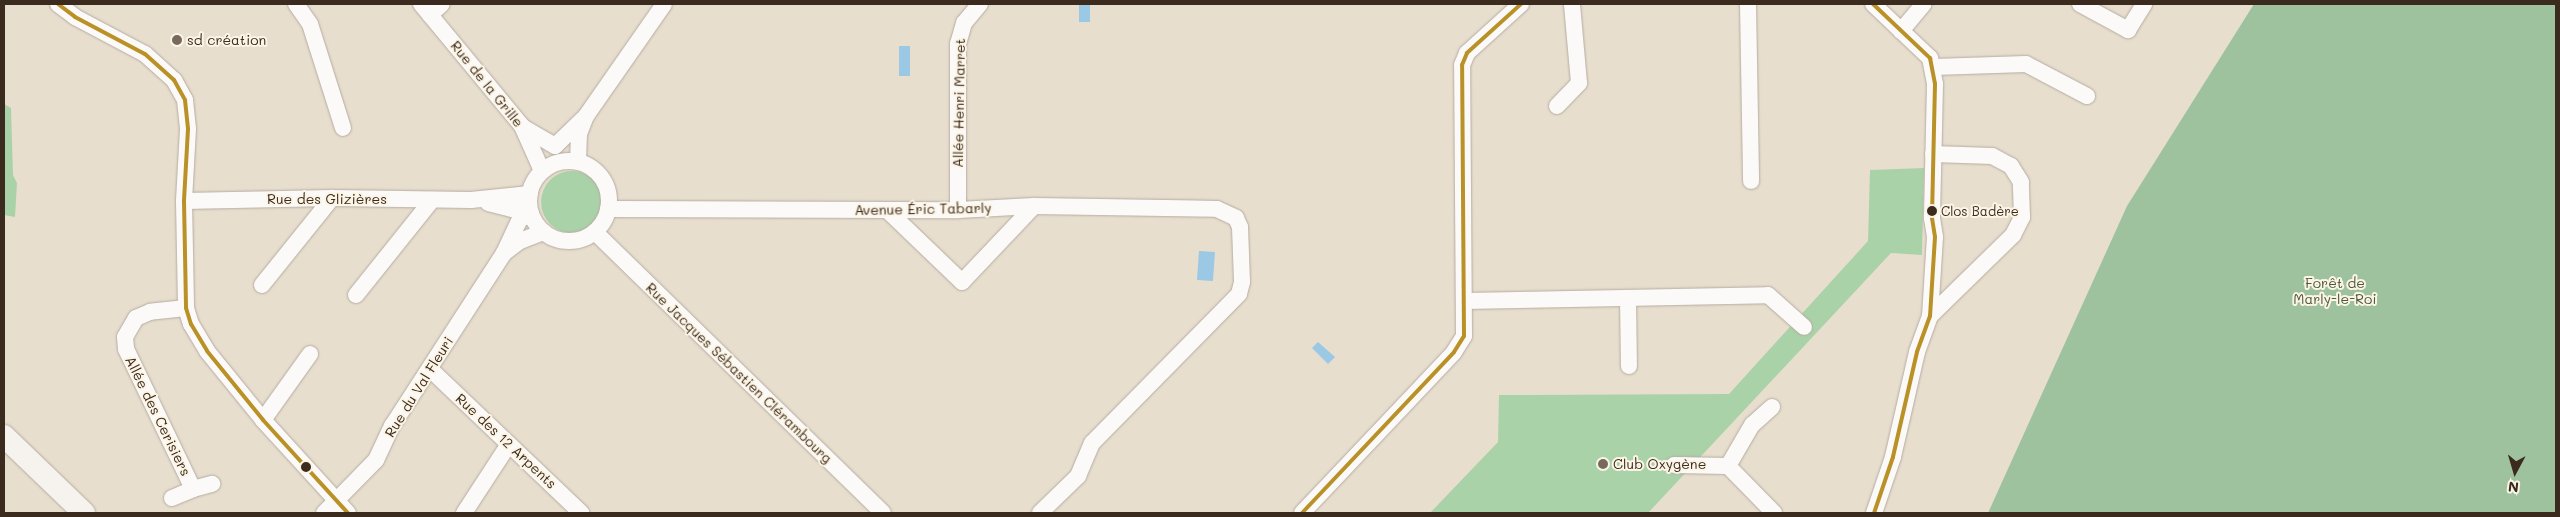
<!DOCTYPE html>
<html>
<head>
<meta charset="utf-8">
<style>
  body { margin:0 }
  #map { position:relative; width:2560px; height:517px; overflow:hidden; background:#e8dece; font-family:Mali,sans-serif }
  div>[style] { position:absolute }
  .green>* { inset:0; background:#aad2a8 }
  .round { border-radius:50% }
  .forest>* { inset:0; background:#9ec29d }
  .water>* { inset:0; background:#9ac8e5; transform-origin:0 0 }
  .roads { filter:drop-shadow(0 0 1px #b4aca1) drop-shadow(0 0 1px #b4aca1) }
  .street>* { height:16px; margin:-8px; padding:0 8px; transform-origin:8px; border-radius:8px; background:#fcfaf8 }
  .street>.ring { margin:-8px; padding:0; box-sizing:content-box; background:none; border:16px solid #fcfaf8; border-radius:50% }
  .secondary>* { height:22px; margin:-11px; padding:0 11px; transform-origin:11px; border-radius:11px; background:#f6f2ed }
  .bus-1>* { height:4px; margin:-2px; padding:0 2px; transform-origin:2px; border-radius:2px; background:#b99127 }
  .dots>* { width:14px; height:14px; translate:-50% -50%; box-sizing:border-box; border:2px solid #fcf5e5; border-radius:50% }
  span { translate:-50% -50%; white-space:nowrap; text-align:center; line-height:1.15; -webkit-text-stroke:4px #fcf5e5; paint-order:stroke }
  .bus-label { font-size:13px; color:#3b2a1e }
  .left { translate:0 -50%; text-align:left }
  .poi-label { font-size:14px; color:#3b2a1e }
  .street-label { font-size:14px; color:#3b2a1e }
  .park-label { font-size:14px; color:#4d593e }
  .frame { position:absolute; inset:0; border:5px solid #3b2a1e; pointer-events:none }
  .north { position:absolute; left:2490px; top:447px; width:50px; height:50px; -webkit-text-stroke:4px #fcf5e5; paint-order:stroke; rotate:186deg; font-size:14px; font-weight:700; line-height:20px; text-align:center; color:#3b2a1e }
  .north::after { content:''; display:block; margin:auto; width:18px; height:22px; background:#3b2a1e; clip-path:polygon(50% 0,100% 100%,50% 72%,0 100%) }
</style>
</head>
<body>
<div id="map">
  <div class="green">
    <div style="clip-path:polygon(4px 104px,11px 108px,13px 175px,17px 183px,15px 217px,4px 215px)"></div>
    <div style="clip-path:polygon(1924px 168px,1922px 255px,1891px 253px,1648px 513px,1430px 513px,1498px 442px,1499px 395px,1729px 394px,1868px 241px,1870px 170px)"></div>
    <div class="round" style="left:541px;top:171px;width:62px;height:62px"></div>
  </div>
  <div class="forest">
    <div style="clip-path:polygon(2254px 4px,2556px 4px,2556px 513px,1988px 513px,2127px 206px)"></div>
  </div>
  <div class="water">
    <div style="left:1079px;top:4px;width:11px;height:18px"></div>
    <div style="left:899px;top:46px;width:11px;height:30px"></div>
    <div style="left:1199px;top:251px;width:16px;height:29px;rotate:4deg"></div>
    <div style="clip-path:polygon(1318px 342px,1335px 357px,1328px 364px,1312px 348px)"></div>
  </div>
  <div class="roads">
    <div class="street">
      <div style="left:58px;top:4px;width:21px;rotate:37deg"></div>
      <div style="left:75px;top:17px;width:79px;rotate:27.9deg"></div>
      <div style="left:145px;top:54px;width:39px;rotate:42deg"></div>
      <div style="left:174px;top:80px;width:23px;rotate:61deg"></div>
      <div style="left:185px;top:100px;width:29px;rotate:84deg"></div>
      <div style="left:188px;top:129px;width:72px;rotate:93.2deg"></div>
      <div style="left:184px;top:201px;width:107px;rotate:88.9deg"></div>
      <div style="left:186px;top:308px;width:17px;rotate:73deg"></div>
      <div style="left:191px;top:324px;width:31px;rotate:59deg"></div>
      <div style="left:207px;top:351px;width:89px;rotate:50.9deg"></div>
      <div style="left:263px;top:420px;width:126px;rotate:47.6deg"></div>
      <div style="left:296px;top:4px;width:24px;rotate:55deg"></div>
      <div style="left:310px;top:24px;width:109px;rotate:72.4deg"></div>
      <div style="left:421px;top:4px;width:158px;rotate:50.4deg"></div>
      <div style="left:522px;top:126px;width:49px;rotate:66deg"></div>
      <div style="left:1748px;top:4px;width:177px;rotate:89deg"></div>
      <div style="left:1873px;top:4px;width:79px;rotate:43.5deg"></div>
      <div style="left:1930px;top:58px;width:26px;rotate:79deg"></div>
      <div style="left:1935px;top:84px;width:134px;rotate:91.3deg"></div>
      <div style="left:1932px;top:218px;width:19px;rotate:81deg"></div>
      <div style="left:1935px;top:237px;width:79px;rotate:93.6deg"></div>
      <div style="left:1930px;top:316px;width:38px;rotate:110deg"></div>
      <div style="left:1917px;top:352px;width:108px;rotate:102.9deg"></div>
      <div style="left:1893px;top:457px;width:59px;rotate:108.7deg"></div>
      <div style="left:2080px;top:4px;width:55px;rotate:28.4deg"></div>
      <div style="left:2128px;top:30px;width:31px;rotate:-58deg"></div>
      <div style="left:430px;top:15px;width:16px;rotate:-43deg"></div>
      <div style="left:1901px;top:31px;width:35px;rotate:-50deg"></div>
      <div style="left:1934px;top:67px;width:92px;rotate:-1.9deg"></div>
      <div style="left:2026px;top:64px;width:69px;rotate:27.7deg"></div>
      <div style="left:1557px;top:106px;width:32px;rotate:-46deg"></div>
      <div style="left:1579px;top:83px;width:79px;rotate:-95.1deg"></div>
      <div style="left:524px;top:128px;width:36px;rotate:30deg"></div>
      <div style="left:555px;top:146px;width:39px;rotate:-44deg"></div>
      <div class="ring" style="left:529px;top:161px;width:64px;height:64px"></div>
      <div style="left:578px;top:162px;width:28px;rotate:-88deg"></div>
      <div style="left:579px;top:134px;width:19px;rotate:-69deg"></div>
      <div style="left:586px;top:116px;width:136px;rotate:-55.1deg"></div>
      <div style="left:184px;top:201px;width:148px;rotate:-1.2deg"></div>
      <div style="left:332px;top:198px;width:139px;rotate:0.8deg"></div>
      <div style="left:471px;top:200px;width:59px;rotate:-5.8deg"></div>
      <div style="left:488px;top:203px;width:44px;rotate:14.3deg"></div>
      <div style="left:608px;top:209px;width:350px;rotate:0.2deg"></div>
      <div style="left:958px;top:210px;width:76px;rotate:-3deg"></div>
      <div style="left:1034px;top:206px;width:183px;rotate:0.9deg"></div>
      <div style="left:1217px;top:209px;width:21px;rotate:25deg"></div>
      <div style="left:1236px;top:218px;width:10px;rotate:66deg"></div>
      <div style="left:1240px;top:227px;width:55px;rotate:87.9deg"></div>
      <div style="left:1242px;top:282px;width:12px;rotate:104deg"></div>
      <div style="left:1239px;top:294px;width:209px;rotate:134.6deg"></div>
      <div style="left:1092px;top:443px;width:36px;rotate:113deg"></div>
      <div style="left:1078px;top:476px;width:53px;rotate:135.8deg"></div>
      <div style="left:887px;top:210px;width:104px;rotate:43.8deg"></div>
      <div style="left:962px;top:282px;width:105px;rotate:-46.5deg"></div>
      <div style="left:958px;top:210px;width:166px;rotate:-90deg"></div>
      <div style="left:958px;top:44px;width:22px;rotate:-74deg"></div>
      <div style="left:964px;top:23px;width:25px;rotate:-50deg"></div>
      <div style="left:595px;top:232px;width:402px;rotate:44.3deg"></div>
      <div style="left:504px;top:253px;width:20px;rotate:-37deg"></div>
      <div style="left:520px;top:241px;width:25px;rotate:-21deg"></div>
      <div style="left:262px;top:285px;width:112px;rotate:-51.2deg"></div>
      <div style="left:356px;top:295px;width:122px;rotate:-51.3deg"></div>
      <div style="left:1628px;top:298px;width:68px;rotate:89.2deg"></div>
      <div style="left:1465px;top:301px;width:303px;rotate:-1.1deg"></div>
      <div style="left:1768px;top:295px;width:48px;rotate:41.6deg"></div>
      <div style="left:186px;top:308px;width:36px;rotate:174deg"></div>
      <div style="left:150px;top:312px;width:15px;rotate:157deg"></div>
      <div style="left:136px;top:318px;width:22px;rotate:120deg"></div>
      <div style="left:125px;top:337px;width:12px;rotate:85deg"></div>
      <div style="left:126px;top:349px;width:155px;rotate:64.4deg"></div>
      <div style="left:193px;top:489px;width:20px;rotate:-15deg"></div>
      <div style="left:1930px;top:316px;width:116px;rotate:-44.3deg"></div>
      <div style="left:2013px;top:235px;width:20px;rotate:-63deg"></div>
      <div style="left:2022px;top:217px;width:35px;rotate:-92deg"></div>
      <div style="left:2021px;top:182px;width:19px;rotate:-122deg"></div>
      <div style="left:2011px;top:166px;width:21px;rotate:-152deg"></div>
      <div style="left:1992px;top:156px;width:59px;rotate:-178.1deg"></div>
      <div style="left:430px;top:369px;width:209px;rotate:43.6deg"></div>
      <div style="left:263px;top:420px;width:81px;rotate:-54.5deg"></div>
      <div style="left:1674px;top:465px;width:54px;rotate:1.1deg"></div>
      <div style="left:1728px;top:466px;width:66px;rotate:45.6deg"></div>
      <div style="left:1728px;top:466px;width:48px;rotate:-59.7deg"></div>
      <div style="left:1752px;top:425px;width:27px;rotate:-42deg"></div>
      <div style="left:172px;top:498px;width:23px;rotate:-23deg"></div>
      <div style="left:324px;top:513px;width:74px;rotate:-45.5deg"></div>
      <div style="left:376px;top:460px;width:38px;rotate:-65deg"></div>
      <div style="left:392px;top:426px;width:206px;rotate:-57.1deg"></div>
      <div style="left:504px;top:253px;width:38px;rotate:-65deg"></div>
      <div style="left:520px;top:219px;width:12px;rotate:-24deg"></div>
      <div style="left:464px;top:513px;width:82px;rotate:-56.9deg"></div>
      <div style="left:1302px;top:513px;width:221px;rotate:-46.6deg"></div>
      <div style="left:1454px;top:352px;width:19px;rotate:-58deg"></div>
      <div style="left:1464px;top:336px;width:271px;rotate:-90.4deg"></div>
      <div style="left:1462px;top:65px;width:13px;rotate:-67deg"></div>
      <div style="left:1467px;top:53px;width:73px;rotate:-42.2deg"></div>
    </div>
    <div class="secondary">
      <div style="left:4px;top:436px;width:111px;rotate:43.9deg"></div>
    </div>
  </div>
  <div class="bus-1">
    <div style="left:58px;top:4px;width:21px;rotate:37deg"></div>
    <div style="left:75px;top:17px;width:79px;rotate:27.9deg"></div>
    <div style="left:145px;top:54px;width:39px;rotate:42deg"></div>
    <div style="left:174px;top:80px;width:23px;rotate:61deg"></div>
    <div style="left:185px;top:100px;width:29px;rotate:84deg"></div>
    <div style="left:188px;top:129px;width:72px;rotate:93.2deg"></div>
    <div style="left:184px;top:201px;width:107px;rotate:88.9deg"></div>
    <div style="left:186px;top:308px;width:17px;rotate:73deg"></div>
    <div style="left:191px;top:324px;width:31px;rotate:59deg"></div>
    <div style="left:207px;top:351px;width:89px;rotate:50.9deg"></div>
    <div style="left:263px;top:420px;width:126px;rotate:47.6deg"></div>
    <div style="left:1873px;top:4px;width:79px;rotate:43.5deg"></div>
    <div style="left:1930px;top:58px;width:26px;rotate:79deg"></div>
    <div style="left:1935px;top:84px;width:134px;rotate:91.3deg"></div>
    <div style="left:1932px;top:218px;width:19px;rotate:81deg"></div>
    <div style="left:1935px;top:237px;width:79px;rotate:93.6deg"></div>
    <div style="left:1930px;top:316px;width:38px;rotate:110deg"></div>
    <div style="left:1917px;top:352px;width:108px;rotate:102.9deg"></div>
    <div style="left:1893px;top:457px;width:59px;rotate:108.7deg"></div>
    <div style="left:1302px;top:513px;width:221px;rotate:-46.6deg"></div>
    <div style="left:1454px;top:352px;width:19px;rotate:-58deg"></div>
    <div style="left:1464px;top:336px;width:271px;rotate:-90.4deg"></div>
    <div style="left:1462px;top:65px;width:13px;rotate:-67deg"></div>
    <div style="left:1467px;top:53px;width:73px;rotate:-42.2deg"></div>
  </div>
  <div class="dots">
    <div style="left:177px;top:40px;background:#78695c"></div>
    <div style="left:1932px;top:211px;background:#3b2a1e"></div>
    <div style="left:1603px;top:464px;background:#78695c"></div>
    <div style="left:306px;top:467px;background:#3b2a1e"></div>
  </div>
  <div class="bus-label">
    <span class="left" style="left:1941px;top:211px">Clos Badère</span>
  </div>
  <div class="poi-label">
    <span class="left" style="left:187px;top:40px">sd création</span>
    <span class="left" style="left:1613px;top:464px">Club Oxygène</span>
  </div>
  <div class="street-label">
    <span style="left:487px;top:84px;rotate:51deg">Rue de la Grille</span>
    <span style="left:959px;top:103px;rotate:-89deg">Allée Henri Marret</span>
    <span style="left:327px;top:199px">Rue des Glizières</span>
    <span style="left:923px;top:209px;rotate:-1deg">Avenue Éric Tabarly</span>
    <span style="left:739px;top:373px;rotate:44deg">Rue Jacques Sébastien Clérambourg</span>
    <span style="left:419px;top:387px;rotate:-58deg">Rue du Val Fleuri</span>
    <span style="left:158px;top:416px;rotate:64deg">Allée des Cerisiers</span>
    <span style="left:506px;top:441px;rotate:43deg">Rue des 12 Arpents</span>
  </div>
  <div class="park-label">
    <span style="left:2335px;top:291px">Forêt de<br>Marly-le-Roi</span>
  </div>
  <div class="frame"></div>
  <div class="north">N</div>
</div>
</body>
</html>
